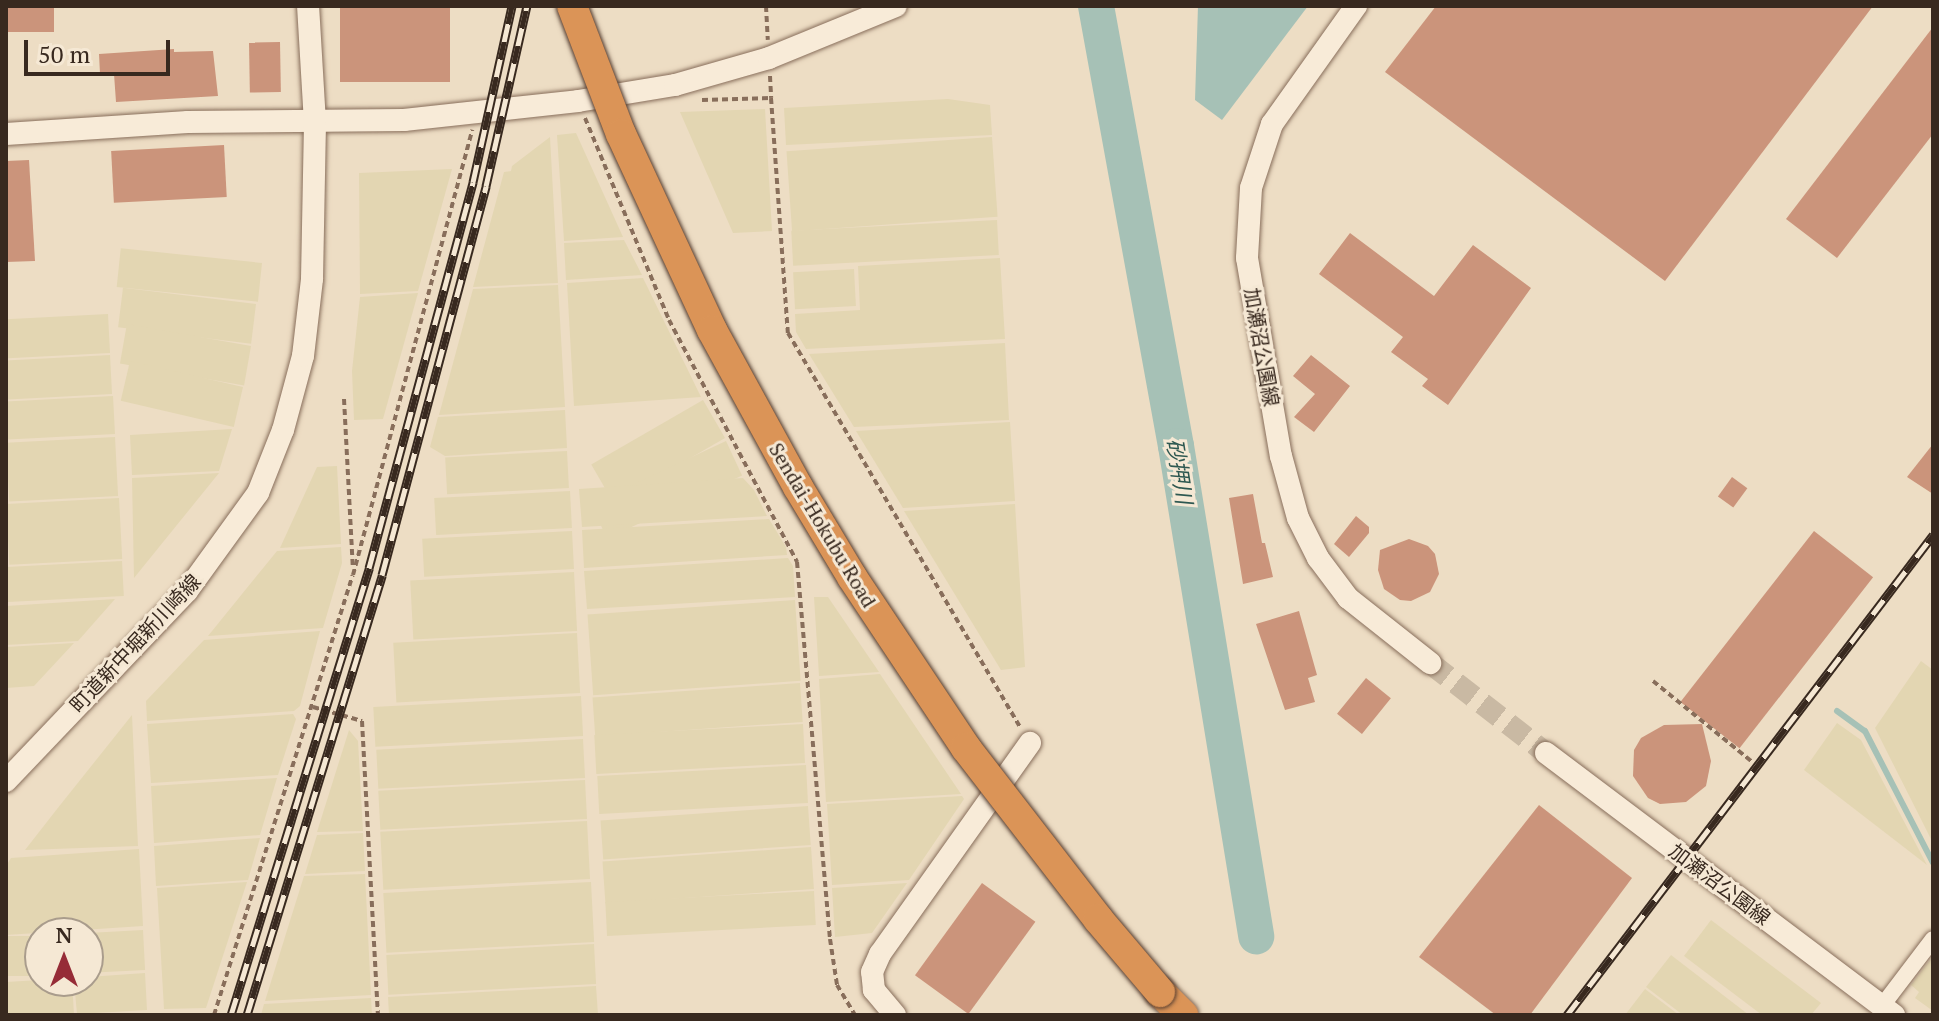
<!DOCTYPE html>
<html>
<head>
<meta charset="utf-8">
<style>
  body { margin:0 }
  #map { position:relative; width:1939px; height:1021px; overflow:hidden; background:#edddc4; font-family:"PT Serif","Noto Sans JP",serif }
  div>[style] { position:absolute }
  .farmland>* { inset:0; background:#e3d6b2; transform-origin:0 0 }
  .water>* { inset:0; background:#a6c1b6 }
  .stream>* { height:6px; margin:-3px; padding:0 3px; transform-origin:3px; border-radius:3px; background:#a6c1b6 }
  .river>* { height:36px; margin:-18px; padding:0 18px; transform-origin:18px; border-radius:18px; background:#a6c1b6 }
  .building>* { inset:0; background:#cb947b; transform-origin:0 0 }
  .secondary-tunnel>* { height:22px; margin-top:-11px; transform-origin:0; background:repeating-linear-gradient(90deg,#c9b9a3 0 22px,transparent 0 33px) }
  .path>* { height:4px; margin-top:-2px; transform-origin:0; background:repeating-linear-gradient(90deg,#886e5b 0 6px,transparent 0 10px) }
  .roads { filter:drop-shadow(0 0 2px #886e5b) drop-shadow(0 0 2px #886e5b) }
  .street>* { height:16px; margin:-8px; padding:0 8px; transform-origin:8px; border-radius:8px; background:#f8ebd8 }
  .secondary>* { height:22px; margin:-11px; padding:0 11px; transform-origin:11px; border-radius:11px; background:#f8ebd8 }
  .highway>* { height:30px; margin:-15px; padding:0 15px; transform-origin:15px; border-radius:15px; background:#db9457 }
  .rail>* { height:9px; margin-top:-4.5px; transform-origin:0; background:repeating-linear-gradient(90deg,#f5e8d4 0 18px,#38291f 0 36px); box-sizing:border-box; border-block:2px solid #38291f }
  .bridges { filter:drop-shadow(0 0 2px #563d2f) drop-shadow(0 0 2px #563d2f) }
  .highway-bridge>* { height:30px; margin:-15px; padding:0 15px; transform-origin:15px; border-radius:15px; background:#db9457 }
  span { translate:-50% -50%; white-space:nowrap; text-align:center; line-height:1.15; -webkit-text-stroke:6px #f5e8d4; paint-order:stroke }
  .street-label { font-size:20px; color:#38291f }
  .water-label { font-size:22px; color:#2e5851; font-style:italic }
  .frame { position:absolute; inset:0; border:8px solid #38291f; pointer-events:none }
  .north { position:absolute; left:24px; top:917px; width:80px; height:80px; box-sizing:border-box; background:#f5e8d4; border:2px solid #a99c8c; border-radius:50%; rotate:0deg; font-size:22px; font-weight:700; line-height:32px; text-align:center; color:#38291f }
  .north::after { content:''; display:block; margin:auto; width:28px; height:36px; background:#962c37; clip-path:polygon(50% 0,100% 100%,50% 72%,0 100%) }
  .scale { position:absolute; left:24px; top:40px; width:146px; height:36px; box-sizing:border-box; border:4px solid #38291f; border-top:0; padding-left:10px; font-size:24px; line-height:28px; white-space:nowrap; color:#38291f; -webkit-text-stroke:6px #f5e8d4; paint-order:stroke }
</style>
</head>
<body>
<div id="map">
  <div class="farmland">
    <div style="clip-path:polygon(948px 99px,990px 105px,992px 135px,786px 145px,784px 108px)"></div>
    <div style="clip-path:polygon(765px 109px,772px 231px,733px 233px,680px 112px)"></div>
    <div style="clip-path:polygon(576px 133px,623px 237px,564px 241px,557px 135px)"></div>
    <div style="clip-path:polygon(550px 137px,558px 283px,473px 287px,504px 172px,511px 171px,512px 166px)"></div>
    <div style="left:992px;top:137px;width:80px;height:206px;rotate:86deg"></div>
    <div style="clip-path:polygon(452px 169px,418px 291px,360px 294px,359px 173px)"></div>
    <div style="left:997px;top:220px;width:35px;height:206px;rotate:87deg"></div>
    <div style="clip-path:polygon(624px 240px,642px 275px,566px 280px,564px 243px)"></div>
    <div style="clip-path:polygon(1000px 258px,1005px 339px,806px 349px,796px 332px,795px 314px,860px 310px,858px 266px)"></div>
    <div style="left:262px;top:263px;width:39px;height:142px;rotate:96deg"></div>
    <div style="left:854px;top:269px;width:37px;height:61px;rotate:87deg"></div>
    <div style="clip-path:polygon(643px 278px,701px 397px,574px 406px,567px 283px)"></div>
    <div style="clip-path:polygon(558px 285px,565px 407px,439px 415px,473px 289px)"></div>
    <div style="clip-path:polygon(418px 293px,383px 419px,354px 420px,352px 371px,360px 297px)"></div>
    <div style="left:256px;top:304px;width:40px;height:134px;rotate:97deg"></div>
    <div style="left:108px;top:314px;width:39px;height:102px;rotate:87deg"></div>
    <div style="clip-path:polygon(1005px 343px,1009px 420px,854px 427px,809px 354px)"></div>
    <div style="left:251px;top:346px;width:40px;height:126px;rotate:100deg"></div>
    <div style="left:110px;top:355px;width:39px;height:104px;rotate:87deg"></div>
    <div style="left:243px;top:387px;width:41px;height:116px;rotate:103deg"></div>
    <div style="left:113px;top:396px;width:38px;height:107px;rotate:87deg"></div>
    <div style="left:703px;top:400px;width:44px;height:129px;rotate:60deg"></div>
    <div style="clip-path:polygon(565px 410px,567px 448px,445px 456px,430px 447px,438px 417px)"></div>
    <div style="clip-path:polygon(1010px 422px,1015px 501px,903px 508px,856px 431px)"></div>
    <div style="clip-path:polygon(232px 429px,219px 471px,132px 475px,130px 435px)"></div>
    <div style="left:115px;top:437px;width:59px;height:109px;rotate:87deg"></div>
    <div style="left:726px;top:441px;width:38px;height:149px;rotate:65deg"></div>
    <div style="left:567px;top:451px;width:37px;height:122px;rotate:87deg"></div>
    <div style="clip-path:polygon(337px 466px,341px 544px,280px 548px,317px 467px)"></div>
    <div style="clip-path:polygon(219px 473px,134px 578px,132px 478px)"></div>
    <div style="clip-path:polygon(743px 478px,754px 490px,767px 516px,582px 527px,579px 489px)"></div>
    <div style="left:570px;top:491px;width:37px;height:136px;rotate:87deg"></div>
    <div style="left:119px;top:498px;width:61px;height:113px;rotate:87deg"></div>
    <div style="clip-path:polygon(1015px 504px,1025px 667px,1001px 670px,904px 511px)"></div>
    <div style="clip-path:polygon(769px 519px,786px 547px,787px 555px,584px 568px,582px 530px)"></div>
    <div style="left:572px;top:531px;width:38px;height:150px;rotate:87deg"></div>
    <div style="clip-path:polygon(341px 547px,342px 563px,323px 628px,208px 636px,277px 551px)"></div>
    <div style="clip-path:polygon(788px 558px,793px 566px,795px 597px,587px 609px,584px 571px)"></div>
    <div style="left:122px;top:561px;width:35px;height:116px;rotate:87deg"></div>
    <div style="left:574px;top:572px;width:59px;height:164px;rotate:87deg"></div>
    <div style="clip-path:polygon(814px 597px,828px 597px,879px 672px,819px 676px)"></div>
    <div style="clip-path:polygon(115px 599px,78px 641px,6px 645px,6px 606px)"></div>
    <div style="left:795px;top:600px;width:81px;height:208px;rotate:86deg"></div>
    <div style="clip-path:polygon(320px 631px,300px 706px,294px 711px,147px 721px,146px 701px,204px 640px)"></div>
    <div style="left:577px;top:633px;width:60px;height:184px;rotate:87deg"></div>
    <div style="clip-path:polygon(74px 643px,34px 686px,6px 688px,6px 647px)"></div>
    <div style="clip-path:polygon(1921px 661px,1933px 670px,1933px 843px,1875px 728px)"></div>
    <div style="clip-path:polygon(880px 674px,961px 794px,826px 802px,819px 679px)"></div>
    <div style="left:800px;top:683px;width:39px;height:208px;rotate:86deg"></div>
    <div style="left:581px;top:696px;width:40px;height:208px;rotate:87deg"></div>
    <div style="clip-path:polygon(293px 714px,296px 719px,278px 775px,151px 783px,147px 724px)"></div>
    <div style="clip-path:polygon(132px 715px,138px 846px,25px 850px,57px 809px)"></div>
    <div style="clip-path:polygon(1837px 723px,1861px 740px,1927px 865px,1804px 770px)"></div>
    <div style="left:803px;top:724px;width:39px;height:209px;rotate:87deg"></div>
    <div style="clip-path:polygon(349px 730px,358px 741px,363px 831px,317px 832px)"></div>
    <div style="left:583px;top:739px;width:39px;height:207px;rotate:87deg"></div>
    <div style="left:806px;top:765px;width:38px;height:209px;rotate:87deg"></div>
    <div style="clip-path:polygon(277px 778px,260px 835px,154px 843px,151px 786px)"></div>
    <div style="left:585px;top:780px;width:39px;height:207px;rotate:87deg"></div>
    <div style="clip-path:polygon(962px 796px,964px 799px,909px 880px,832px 885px,827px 804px)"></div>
    <div style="left:808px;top:806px;width:39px;height:208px;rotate:86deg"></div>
    <div style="left:587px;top:821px;width:58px;height:207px;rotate:87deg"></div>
    <div style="clip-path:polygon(363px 833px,365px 871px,305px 874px,317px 835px)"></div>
    <div style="clip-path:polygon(260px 838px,248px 880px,156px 886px,154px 846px)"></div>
    <div style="left:811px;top:847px;width:42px;height:209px;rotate:86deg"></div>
    <div style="clip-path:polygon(139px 849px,143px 926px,6px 935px,6px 866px,11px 858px)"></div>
    <div style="clip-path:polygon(365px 874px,371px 995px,265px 1001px,304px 876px)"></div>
    <div style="clip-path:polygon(247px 882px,206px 1008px,164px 1009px,157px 888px)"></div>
    <div style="left:591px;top:882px;width:60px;height:208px;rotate:87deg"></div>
    <div style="clip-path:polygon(907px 883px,872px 933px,835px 937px,832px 888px)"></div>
    <div style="left:814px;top:891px;width:34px;height:209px;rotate:87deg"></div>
    <div style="clip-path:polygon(1711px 920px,1821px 1003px,1811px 1015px,1762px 1015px,1684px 956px)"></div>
    <div style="left:143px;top:930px;width:40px;height:55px;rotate:87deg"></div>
    <div style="left:40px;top:936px;width:40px;height:34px;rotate:90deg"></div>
    <div style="left:594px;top:944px;width:40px;height:208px;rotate:87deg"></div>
    <div style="clip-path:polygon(1671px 955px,1749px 1015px,1683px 1015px,1646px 987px)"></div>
    <div style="clip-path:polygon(1933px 956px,1933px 1011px,1915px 998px,1919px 992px,1911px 985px)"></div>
    <div style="clip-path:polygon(145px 973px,147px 1010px,77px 1014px,74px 981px,88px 981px,88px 977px)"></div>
    <div style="clip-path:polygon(40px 980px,72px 981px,74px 1015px,6px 1015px,6px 982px)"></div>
    <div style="clip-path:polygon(596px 986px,598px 1015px,389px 1015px,388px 997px)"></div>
    <div style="clip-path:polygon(1645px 989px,1679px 1015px,1625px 1015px)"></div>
    <div style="clip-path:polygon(371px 998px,372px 1015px,261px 1015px,264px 1004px)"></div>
  </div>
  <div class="water">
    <div style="clip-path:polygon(1198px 6px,1308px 6px,1222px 120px,1195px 100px)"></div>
  </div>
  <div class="stream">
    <div style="left:1837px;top:711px;width:34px;rotate:36deg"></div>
    <div style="left:1865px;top:731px;width:148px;rotate:62.7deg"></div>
  </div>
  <div class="river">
    <div style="left:1096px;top:6px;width:447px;rotate:79.7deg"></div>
    <div style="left:1176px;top:446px;width:497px;rotate:80.7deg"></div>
  </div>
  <div class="building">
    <div style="left:6px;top:6px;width:48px;height:26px"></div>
    <div style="left:340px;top:6px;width:110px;height:76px"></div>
    <div style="clip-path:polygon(1436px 6px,1873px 6px,1665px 281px,1385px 72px)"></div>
    <div style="clip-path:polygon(1933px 27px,1933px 134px,1837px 258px,1786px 219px)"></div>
    <div style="left:280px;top:42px;width:50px;height:31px;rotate:89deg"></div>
    <div style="clip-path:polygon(174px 49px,174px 52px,213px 51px,218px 96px,116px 102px,114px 74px,100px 74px,99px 54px)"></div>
    <div style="left:224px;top:145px;width:52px;height:113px;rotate:87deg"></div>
    <div style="clip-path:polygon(29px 160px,35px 261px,6px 262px,6px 161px)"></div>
    <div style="clip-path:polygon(1350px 233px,1434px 296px,1473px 245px,1531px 288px,1448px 405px,1422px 386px,1428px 379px,1391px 352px,1403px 337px,1319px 274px)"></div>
    <div style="clip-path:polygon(1311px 355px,1350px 386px,1314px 432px,1294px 417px,1315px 394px,1293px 376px)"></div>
    <div style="clip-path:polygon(1933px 444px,1933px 494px,1907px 477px)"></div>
    <div style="left:1732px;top:477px;width:19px;height:24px;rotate:36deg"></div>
    <div style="clip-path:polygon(1253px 494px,1262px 543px,1265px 543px,1273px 577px,1243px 584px,1229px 498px)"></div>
    <div style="clip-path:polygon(1356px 516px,1369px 527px,1369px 533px,1349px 557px,1334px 544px)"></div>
    <div style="left:1814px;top:531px;width:75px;height:217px;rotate:38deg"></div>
    <div style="clip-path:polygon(1409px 539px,1428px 546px,1435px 554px,1439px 574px,1430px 592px,1411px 601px,1400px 600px,1384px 589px,1378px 570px,1380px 550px)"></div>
    <div style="clip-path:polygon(1299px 611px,1317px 675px,1308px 678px,1315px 702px,1285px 710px,1256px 624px)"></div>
    <div style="left:1366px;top:678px;width:32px;height:46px;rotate:39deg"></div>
    <div style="clip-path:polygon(1702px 724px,1711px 761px,1706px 786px,1686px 802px,1660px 804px,1648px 798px,1633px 776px,1634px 750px,1641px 738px,1664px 725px)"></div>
    <div style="clip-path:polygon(1539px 805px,1632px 878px,1530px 1015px,1496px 1015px,1419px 957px)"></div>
    <div style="left:982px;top:883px;width:66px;height:114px;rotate:36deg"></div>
  </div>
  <div class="secondary-tunnel">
    <div style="left:1430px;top:663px;width:147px;rotate:37.8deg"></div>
  </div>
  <div class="path">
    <div style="left:766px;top:6px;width:34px;rotate:87deg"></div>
    <div style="left:770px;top:76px;width:22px;rotate:87deg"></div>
    <div style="left:702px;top:100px;width:69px;rotate:-1.7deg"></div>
    <div style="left:771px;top:98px;width:236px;rotate:85.9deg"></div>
    <div style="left:788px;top:333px;width:457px;rotate:59.5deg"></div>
    <div style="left:585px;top:118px;width:219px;rotate:67.4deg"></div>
    <div style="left:669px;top:320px;width:274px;rotate:62.1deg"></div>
    <div style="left:797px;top:562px;width:378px;rotate:85deg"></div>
    <div style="left:830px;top:939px;width:47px;rotate:81.3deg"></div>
    <div style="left:837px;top:985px;width:35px;rotate:59deg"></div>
    <div style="left:344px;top:399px;width:170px;rotate:87deg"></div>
    <div style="left:1653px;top:681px;width:127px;rotate:39.2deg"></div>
    <div style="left:313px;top:707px;width:51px;rotate:15.9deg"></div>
    <div style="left:362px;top:721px;width:294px;rotate:86.9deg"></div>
    <div style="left:214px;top:1015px;width:461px;rotate:-72.5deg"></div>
    <div style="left:353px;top:575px;width:461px;rotate:-75deg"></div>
  </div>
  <div class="roads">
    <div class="street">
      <div style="left:1882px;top:1006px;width:84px;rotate:-52.7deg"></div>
    </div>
    <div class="secondary">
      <div style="left:1356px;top:6px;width:145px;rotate:125.4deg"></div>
      <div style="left:1272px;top:124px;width:67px;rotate:108.2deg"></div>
      <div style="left:1251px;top:188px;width:70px;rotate:93.3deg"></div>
      <div style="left:1247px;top:258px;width:201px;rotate:80.3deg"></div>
      <div style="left:1281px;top:456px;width:64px;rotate:74.7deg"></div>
      <div style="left:1298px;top:518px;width:45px;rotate:63.4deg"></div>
      <div style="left:1318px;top:558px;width:50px;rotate:53.1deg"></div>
      <div style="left:1348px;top:598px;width:105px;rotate:38.4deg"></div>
      <div style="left:6px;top:134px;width:182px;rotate:-3.8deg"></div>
      <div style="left:188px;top:122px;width:216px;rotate:-0.5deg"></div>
      <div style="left:404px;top:120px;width:175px;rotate:-6.2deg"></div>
      <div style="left:578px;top:101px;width:98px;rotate:-9.4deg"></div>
      <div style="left:675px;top:85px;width:98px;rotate:-16deg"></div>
      <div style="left:769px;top:58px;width:137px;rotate:-22.3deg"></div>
      <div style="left:1546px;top:753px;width:436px;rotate:37deg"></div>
      <div style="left:6px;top:781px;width:262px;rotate:-46.4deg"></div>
      <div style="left:187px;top:591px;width:121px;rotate:-54.1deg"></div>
      <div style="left:258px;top:493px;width:68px;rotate:-68.4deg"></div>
      <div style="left:283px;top:430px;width:77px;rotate:-74.9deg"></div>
      <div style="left:303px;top:356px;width:78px;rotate:-83.3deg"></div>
      <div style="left:312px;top:279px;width:156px;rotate:-88.9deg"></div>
      <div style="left:315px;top:123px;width:117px;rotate:-93.4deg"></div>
      <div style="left:895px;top:1015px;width:33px;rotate:-130deg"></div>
      <div style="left:874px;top:990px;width:18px;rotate:-96deg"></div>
      <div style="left:872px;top:972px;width:20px;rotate:-66deg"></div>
      <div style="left:880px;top:954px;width:259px;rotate:-54.6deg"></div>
    </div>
    <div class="highway">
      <div style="left:1160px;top:992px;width:33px;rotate:45deg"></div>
    </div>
  </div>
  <div class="rail">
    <div style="left:231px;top:1015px;width:468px;rotate:-72.8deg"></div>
    <div style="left:369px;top:568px;width:400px;rotate:-74.9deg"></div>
    <div style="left:473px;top:182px;width:180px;rotate:-77.5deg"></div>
    <div style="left:247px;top:1015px;width:460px;rotate:-72.9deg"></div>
    <div style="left:382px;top:575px;width:403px;rotate:-75deg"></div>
    <div style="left:486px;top:186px;width:185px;rotate:-77.2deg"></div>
    <div style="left:1567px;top:1015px;width:604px;rotate:-52.67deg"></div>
  </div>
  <div class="bridges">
    <div class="highway-bridge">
      <div style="left:572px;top:6px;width:137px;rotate:69.1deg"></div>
      <div style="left:621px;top:134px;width:216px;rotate:65.1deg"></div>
      <div style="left:712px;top:330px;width:179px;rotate:61.3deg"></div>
      <div style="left:798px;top:487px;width:105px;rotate:59deg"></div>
      <div style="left:852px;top:577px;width:206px;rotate:56.3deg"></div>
      <div style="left:966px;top:748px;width:216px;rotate:52.3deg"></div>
      <div style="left:1098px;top:919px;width:96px;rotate:49.7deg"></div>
    </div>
  </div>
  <div class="street-label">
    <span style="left:1262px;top:347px;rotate:80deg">加瀬沼公園線</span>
    <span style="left:823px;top:525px;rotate:59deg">Sendai-Hokubu Road</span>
    <span style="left:135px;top:643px;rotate:-47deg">町道新中堀新川崎線</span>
    <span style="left:1720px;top:884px;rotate:37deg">加瀬沼公園線</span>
  </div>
  <div class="water-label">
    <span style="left:1180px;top:471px;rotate:81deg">砂押川</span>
  </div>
  <div class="frame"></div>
  <div class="north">N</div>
  <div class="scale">50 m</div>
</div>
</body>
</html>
